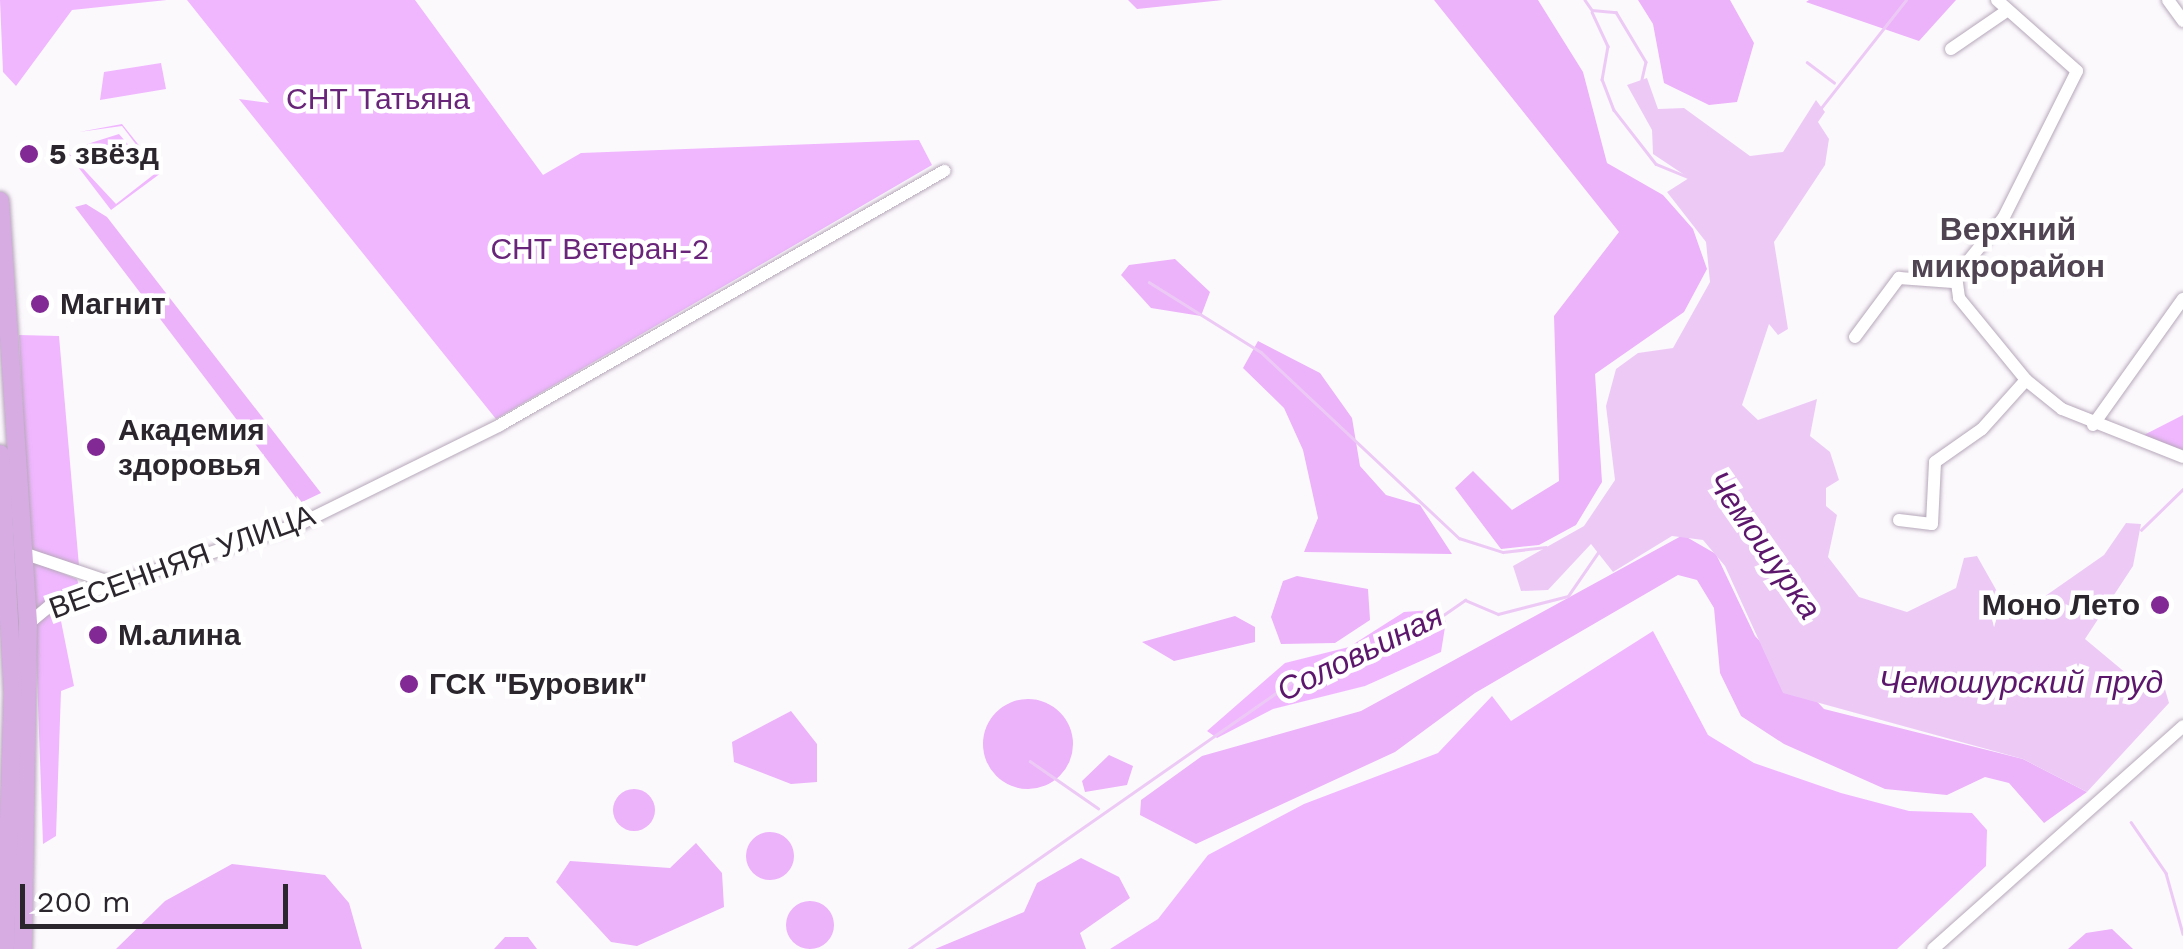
<!DOCTYPE html>
<html>
<head>
<meta charset="utf-8">
<style>
  body { margin:0 }
  #map { position:relative; width:2183px; height:949px; overflow:hidden; background:#fcf9fd; font-family:"Work Sans",sans-serif }
  div>[style] { position:absolute }
  .green>* { inset:0; background:#f0b7ff }
  .forest>* { inset:0; background:#ecb2fa }
  .round { border-radius:50% }
  .water>* { inset:0; background:#edcaf6 }
  .stream>* { height:2.5px; margin:-1.25px; padding:0 1.25px; transform-origin:1.25px; border-radius:1.25px; background:#edcaf6 }
  .roads { filter:drop-shadow(0 0 2px #b6a8ba) drop-shadow(0 0 2px #b6a8ba) }
  .minor>* { height:12px; margin:-6px; padding:0 6px; transform-origin:6px; border-radius:6px; background:#fff }
  .major>* { height:18px; margin:-9px; padding:0 9px; transform-origin:9px; border-radius:9px; background:#d6ace2 }
  .dots>* { width:28px; height:28px; translate:-50% -50%; box-sizing:border-box; border:5px solid #fff; border-radius:50% }
  span { translate:-50% -50%; white-space:nowrap; text-align:center; line-height:1.15; -webkit-text-stroke:9px #fff; paint-order:stroke }
  .park-label { font-size:30px; color:#692579 }
  .poi-label { font-size:30px; color:#2b262d; font-weight:700 }
  .left { translate:0 -50%; text-align:left }
  .right { translate:-100% -50%; text-align:right }
  .street-label { font-size:30px; color:#2b262d }
  .neighbourhood-label { font-size:32px; color:#504453; font-weight:700 }
  .water-label { font-size:32px; color:#5c176c; font-style:italic }
  .scale { position:absolute; left:20px; top:884px; width:268px; height:45px; box-sizing:border-box; border:5px solid #2b262d; border-top:0; padding-left:12px; font-size:30px; line-height:35px; white-space:nowrap; color:#2b262d; -webkit-text-stroke:8px #fff; paint-order:stroke }
</style>
</head>
<body>
<div id="map">
  <div class="green">
    <div style="clip-path:polygon(0 0,167px 0,72px 10px,16px 86px,3px 72px)"></div>
    <div style="clip-path:polygon(187px 0,415px 0,543px 175px,581px 153px,919px 140px,932px 165px,496px 419px,239px 99px,269px 103px)"></div>
    <div style="clip-path:polygon(161px 63px,166px 89px,100px 100px,104px 72px)"></div>
    <div style="clip-path:polygon(122px 124px,161px 173px,111px 210px,62px 146px,116px 204px,157px 172px,122px 126px,79px 132px)"></div>
    <div style="clip-path:polygon(119px 134px,145px 164px,141px 174px,115px 145px,81px 146px)"></div>
    <div style="clip-path:polygon(19px 335px,59px 336px,79px 566px,42px 560px,30px 547px)"></div>
    <div style="clip-path:polygon(2183px 415px,2183px 450px,2140px 437px)"></div>
    <div style="clip-path:polygon(31px 561px,77px 579px,80px 589px,33px 610px)"></div>
    <div style="clip-path:polygon(112px 592px,60px 616px,74px 686px,61px 691px,56px 836px,43px 844px,35px 620px)"></div>
    <div style="clip-path:polygon(1431px 610px,1446px 621px,1441px 652px,1365px 686px,1273px 709px,1217px 738px,1207px 731px,1285px 663px,1349px 647px,1404px 612px)"></div>
    <div style="clip-path:polygon(1653px 631px,1708px 735px,1754px 763px,1841px 793px,1909px 811px,1972px 813px,1987px 830px,1986px 866px,1897px 949px,1110px 949px,1158px 919px,1208px 855px,1304px 804px,1438px 753px,1492px 696px,1511px 721px)"></div>
  </div>
  <div class="forest">
    <div style="clip-path:polygon(1128px 0,1223px 0,1137px 9px)"></div>
    <div style="clip-path:polygon(1434px 0,1538px 0,1583px 72px,1607px 163px,1663px 195px,1693px 229px,1707px 269px,1684px 312px,1595px 374px,1602px 482px,1576px 525px,1539px 545px,1501px 549px,1455px 488px,1473px 471px,1512px 510px,1559px 481px,1554px 316px,1619px 232px)"></div>
    <div style="clip-path:polygon(1638px 0,1730px 0,1754px 43px,1737px 102px,1709px 105px,1664px 83px,1653px 24px)"></div>
    <div style="clip-path:polygon(1956px 0,1919px 41px,1806px 2px,1809px 0)"></div>
    <div style="clip-path:polygon(86px 204px,107px 217px,321px 493px,300px 503px,75px 207px)"></div>
    <div style="clip-path:polygon(1175px 259px,1210px 292px,1201px 316px,1151px 308px,1121px 275px,1129px 265px)"></div>
    <div style="clip-path:polygon(1258px 341px,1320px 373px,1352px 418px,1360px 466px,1386px 495px,1420px 505px,1452px 554px,1304px 552px,1318px 518px,1303px 450px,1284px 408px,1243px 368px)"></div>
    <div style="clip-path:polygon(1683px 535px,1716px 554px,1755px 636px,1824px 709px,2023px 759px,2087px 792px,2044px 823px,2009px 783px,1985px 777px,1947px 795px,1885px 789px,1784px 744px,1741px 716px,1720px 673px,1714px 608px,1697px 580px,1678px 575px,1475px 693px,1395px 752px,1196px 844px,1140px 815px,1141px 800px,1202px 756px,1361px 711px)"></div>
    <div style="clip-path:polygon(1297px 576px,1368px 589px,1370px 620px,1335px 643px,1281px 644px,1271px 617px,1283px 581px)"></div>
    <div style="clip-path:polygon(1235px 616px,1255px 627px,1255px 642px,1174px 661px,1142px 642px)"></div>
    <div class="round" style="left:983px;top:699px;width:90px;height:90px"></div>
    <div style="clip-path:polygon(791px 711px,817px 744px,817px 782px,791px 784px,734px 762px,732px 742px)"></div>
    <div style="clip-path:polygon(1109px 755px,1133px 766px,1127px 785px,1085px 792px,1082px 781px)"></div>
    <div class="round" style="left:613px;top:789px;width:42px;height:42px"></div>
    <div class="round" style="left:746px;top:832px;width:48px;height:48px"></div>
    <div style="clip-path:polygon(696px 843px,722px 873px,724px 907px,637px 946px,611px 942px,556px 882px,570px 861px,670px 868px)"></div>
    <div style="clip-path:polygon(1081px 858px,1119px 877px,1130px 898px,1080px 933px,1086px 949px,935px 949px,1024px 912px,1037px 883px)"></div>
    <div style="clip-path:polygon(232px 864px,325px 875px,349px 903px,362px 949px,116px 949px,165px 901px)"></div>
    <div class="round" style="left:786px;top:901px;width:48px;height:48px"></div>
    <div style="clip-path:polygon(2112px 929px,2133px 949px,2068px 949px,2086px 933px)"></div>
    <div style="clip-path:polygon(505px 937px,528px 937px,537px 949px,494px 949px)"></div>
  </div>
  <div class="water">
    <div style="clip-path:polygon(1647px 78px,1658px 109px,1684px 108px,1750px 156px,1783px 152px,1816px 100px,1825px 112px,1818px 122px,1829px 139px,1825px 165px,1774px 242px,1788px 329px,1778px 335px,1769px 324px,1742px 405px,1758px 420px,1817px 399px,1810px 436px,1830px 452px,1839px 480px,1826px 488px,1826px 506px,1837px 515px,1828px 557px,1859px 597px,1907px 612px,1956px 588px,1964px 558px,1977px 556px,2003px 602px,2031px 606px,2104px 555px,2126px 523px,2141px 524px,2133px 566px,2085px 639px,2127px 674px,2162px 679px,2169px 703px,2087px 792px,2023px 759px,1783px 693px,1725px 566px,1703px 540px,1672px 536px,1613px 572px,1591px 544px,1548px 590px,1521px 591px,1513px 566px,1584px 526px,1615px 480px,1606px 406px,1616px 369px,1638px 353px,1673px 348px,1710px 282px,1706px 242px,1667px 192px,1689px 178px,1653px 154px,1652px 130px,1627px 85px)"></div>
  </div>
  <div class="stream">
    <div style="left:1585px;top:0;width:12px;rotate:55deg"></div>
    <div style="left:1592px;top:10px;width:24px;rotate:5deg"></div>
    <div style="left:1616px;top:12px;width:58px;rotate:59deg"></div>
    <div style="left:1646px;top:62px;width:18px;rotate:103deg"></div>
    <div style="left:1592px;top:12px;width:38px;rotate:65deg"></div>
    <div style="left:1608px;top:46px;width:34px;rotate:100deg"></div>
    <div style="left:1602px;top:79px;width:33px;rotate:69deg"></div>
    <div style="left:1614px;top:110px;width:68px;rotate:52.1deg"></div>
    <div style="left:1656px;top:164px;width:37px;rotate:22deg"></div>
    <div style="left:1807px;top:62px;width:34px;rotate:37deg"></div>
    <div style="left:1821px;top:108px;width:137px;rotate:-51.8deg"></div>
    <div style="left:1149px;top:282px;width:132px;rotate:32deg"></div>
    <div style="left:1261px;top:352px;width:272px;rotate:43.2deg"></div>
    <div style="left:1459px;top:538px;width:46px;rotate:17.7deg"></div>
    <div style="left:1503px;top:552px;width:43px;rotate:-6.6deg"></div>
    <div style="left:2141px;top:530px;width:59px;rotate:-44.3deg"></div>
    <div style="left:1030px;top:761px;width:83px;rotate:34.7deg"></div>
    <div style="left:2131px;top:822px;width:62px;rotate:55.5deg"></div>
    <div style="left:2166px;top:873px;width:63px;rotate:74.4deg"></div>
    <div style="left:909px;top:949px;width:485px;rotate:-34.9deg"></div>
    <div style="left:1307px;top:671px;width:115px;rotate:-18.7deg"></div>
    <div style="left:1416px;top:634px;width:60px;rotate:-34.8deg"></div>
    <div style="left:1465px;top:600px;width:36px;rotate:23deg"></div>
    <div style="left:1498px;top:614px;width:72px;rotate:-14.4deg"></div>
    <div style="left:1568px;top:596px;width:55px;rotate:-55.4deg"></div>
  </div>
  <div class="roads">
    <div class="minor">
      <div style="left:1997px;top:0;width:107px;rotate:41.6deg"></div>
      <div style="left:2077px;top:71px;width:163px;rotate:116.6deg"></div>
      <div style="left:2004px;top:217px;width:76px;rotate:129.1deg"></div>
      <div style="left:1956px;top:276px;width:22px;rotate:82deg"></div>
      <div style="left:1959px;top:298px;width:106px;rotate:50.7deg"></div>
      <div style="left:2026px;top:380px;width:46px;rotate:38.9deg"></div>
      <div style="left:2062px;top:409px;width:130px;rotate:21.6deg"></div>
      <div style="left:2168px;top:0;width:26px;rotate:54deg"></div>
      <div style="left:1951px;top:49px;width:65px;rotate:-34.4deg"></div>
      <div style="left:1855px;top:337px;width:74px;rotate:-53.3deg"></div>
      <div style="left:1899px;top:278px;width:54px;rotate:4.2deg"></div>
      <div style="left:2093px;top:425px;width:155px;rotate:-54.5deg"></div>
      <div style="left:1899px;top:520px;width:33px;rotate:7deg"></div>
      <div style="left:1932px;top:524px;width:62px;rotate:-87.2deg"></div>
      <div style="left:1935px;top:462px;width:57px;rotate:-35.1deg"></div>
      <div style="left:1982px;top:429px;width:66px;rotate:-48.1deg"></div>
      <div style="left:23px;top:553px;width:94px;rotate:18.6deg"></div>
      <div style="left:28px;top:624px;width:31px;rotate:-40deg"></div>
      <div style="left:52px;top:604px;width:261px;rotate:-17.9deg"></div>
      <div style="left:300px;top:524px;width:223px;rotate:-26.3deg"></div>
      <div style="left:500px;top:425px;width:512px;rotate:-29.77deg"></div>
      <div style="left:1933px;top:949px;width:335px;rotate:-41.7deg"></div>
    </div>
    <div class="major">
      <div style="left:0;top:201px;width:424px;rotate:86.2deg"></div>
      <div style="left:28px;top:624px;width:325px;rotate:90.9deg"></div>
      <div style="left:0;top:454px;width:237px;rotate:86.9deg"></div>
      <div style="left:13px;top:691px;width:258px;rotate:91.8deg"></div>
    </div>
  </div>
  <div class="dots">
    <div style="left:29px;top:154px;background:#822996"></div>
    <div style="left:40px;top:304px;background:#822996"></div>
    <div style="left:96px;top:447px;background:#822996"></div>
    <div style="left:2160px;top:605px;background:#822996"></div>
    <div style="left:98px;top:635px;background:#822996"></div>
    <div style="left:409px;top:684px;background:#822996"></div>
  </div>
  <div class="park-label">
    <span style="left:378px;top:99px">СНТ Татьяна</span>
    <span style="left:600px;top:249px">СНТ Ветеран-2</span>
  </div>
  <div class="poi-label">
    <span class="left" style="left:49px;top:154px">5 звёзд</span>
    <span class="left" style="left:60px;top:304px">Магнит</span>
    <span class="left" style="left:118px;top:447px">Академия<br>здоровья</span>
    <span class="right" style="left:2140px;top:605px">Моно Лето</span>
    <span class="left" style="left:118px;top:635px">М.алина</span>
    <span class="left" style="left:429px;top:684px">ГСК "Буровик"</span>
  </div>
  <div class="street-label">
    <span style="left:182px;top:562px;rotate:-20deg">ВЕСЕННЯЯ УЛИЦА</span>
  </div>
  <div class="neighbourhood-label">
    <span style="left:2008px;top:248px">Верхний<br>микрорайон</span>
  </div>
  <div class="water-label">
    <span style="left:1764px;top:545px;rotate:55deg">Чемошурка</span>
    <span style="left:1360px;top:653px;rotate:-26deg">Соловьиная</span>
    <span style="left:2021px;top:682px">Чемошурский пруд</span>
  </div>
  <div class="scale">200 m</div>
</div>
</body>
</html>
